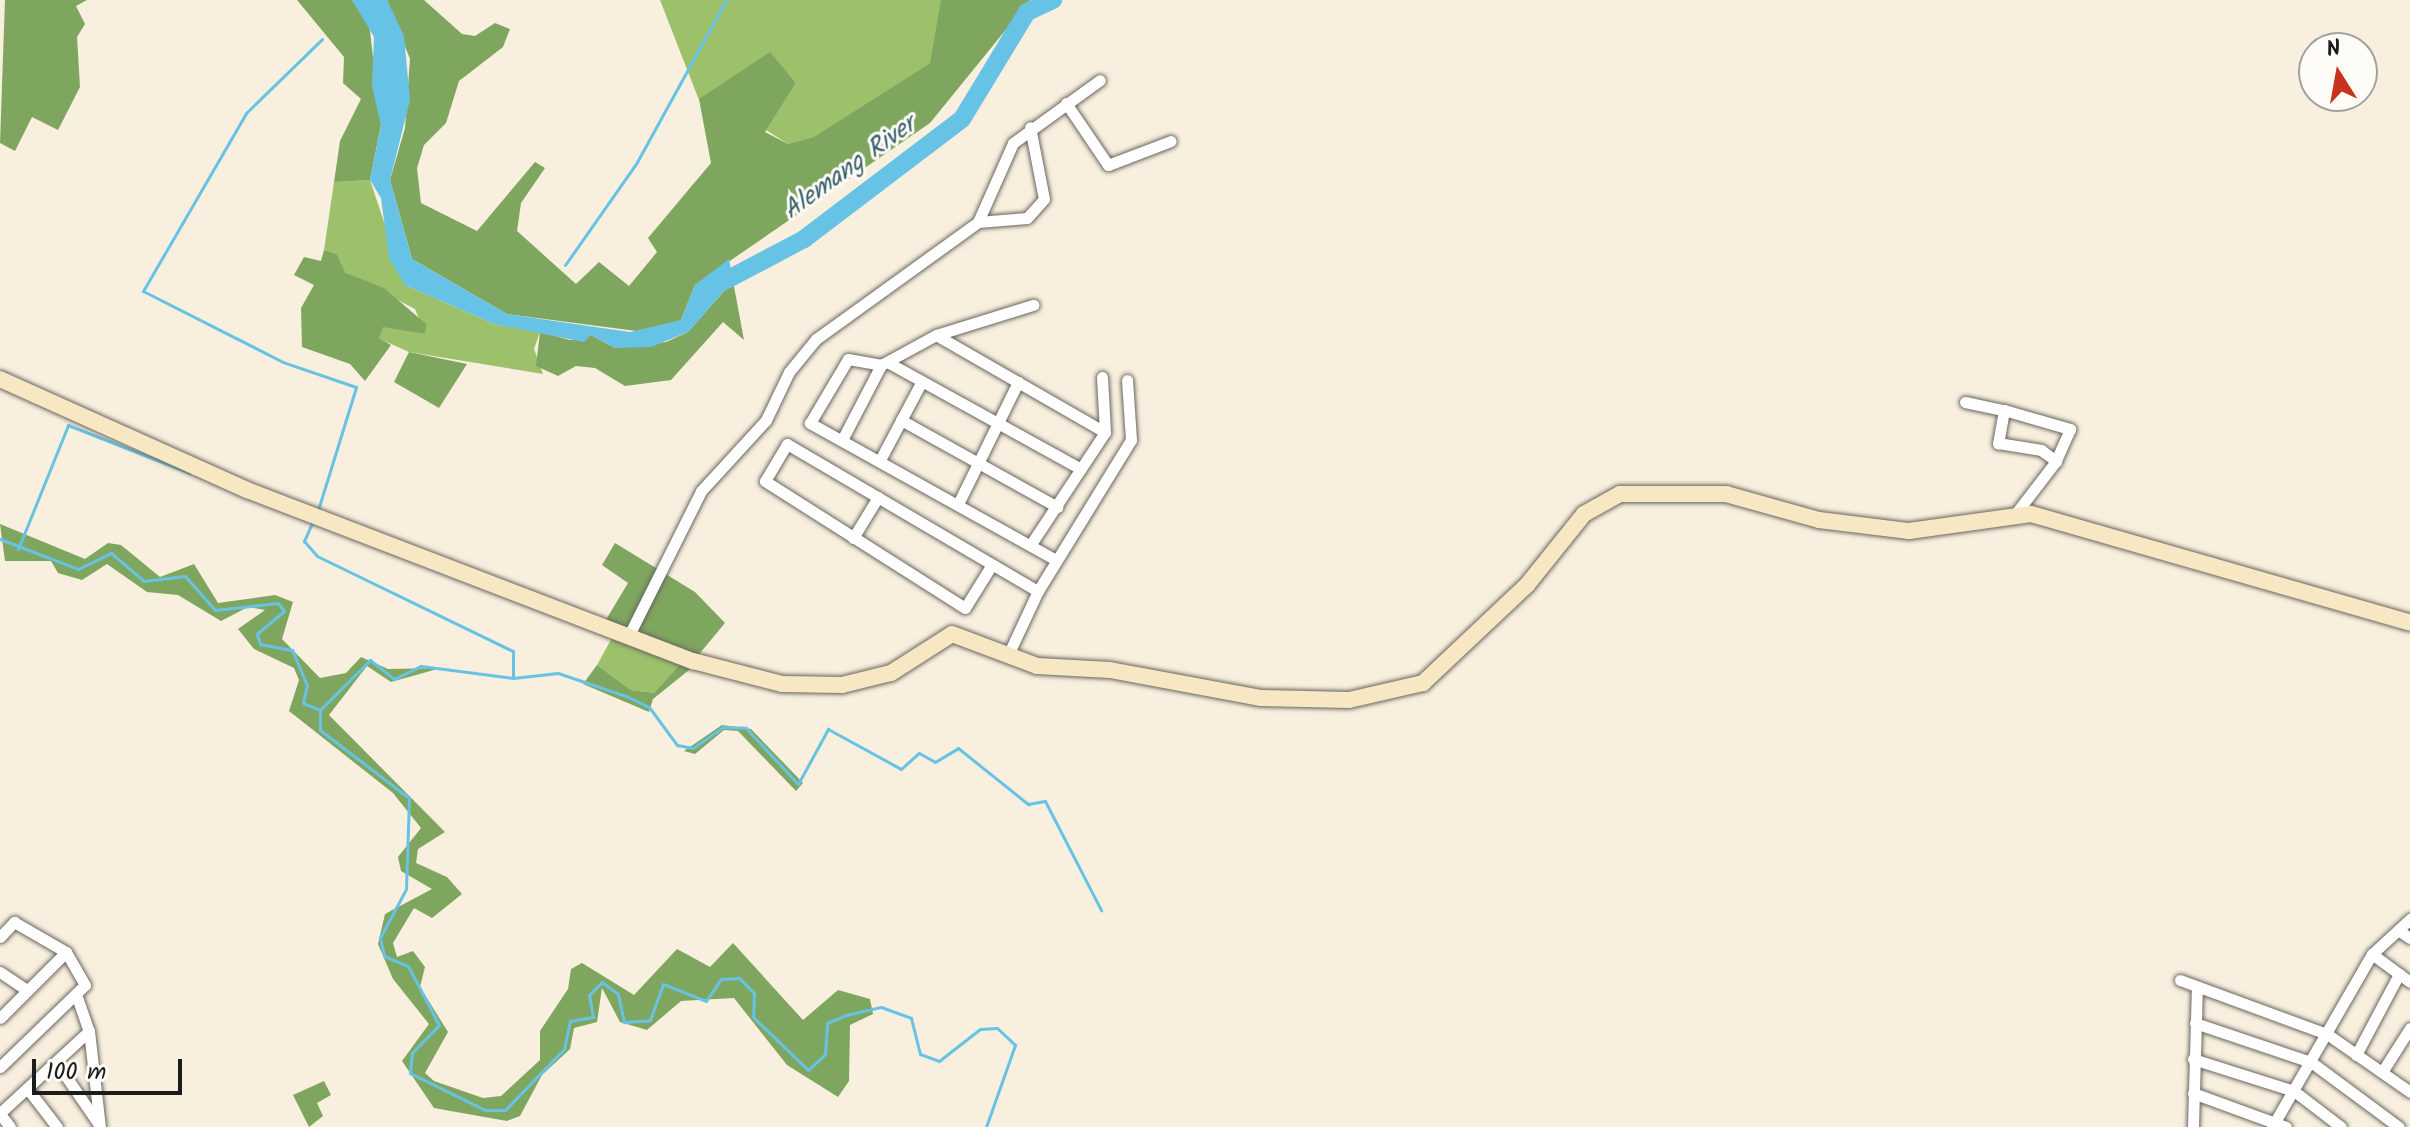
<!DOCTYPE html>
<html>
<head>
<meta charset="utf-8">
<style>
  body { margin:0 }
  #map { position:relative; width:2410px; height:1127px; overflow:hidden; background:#f8efde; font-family:Kalam,sans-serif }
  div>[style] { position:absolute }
  .green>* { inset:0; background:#9dc06a }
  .forest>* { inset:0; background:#7ea65e }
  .water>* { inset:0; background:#67c3e5 }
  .stream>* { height:3px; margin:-1.5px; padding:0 1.5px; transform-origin:1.5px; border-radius:1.5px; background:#67c3e5 }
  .river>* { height:18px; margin:-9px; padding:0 9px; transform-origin:9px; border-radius:9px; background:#67c3e5 }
  .roads { filter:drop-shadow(0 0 2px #696660) drop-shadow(0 0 2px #696660) }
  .street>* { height:11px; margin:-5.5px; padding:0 5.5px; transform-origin:5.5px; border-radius:5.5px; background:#fff }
  .secondary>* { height:16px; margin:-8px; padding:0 8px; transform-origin:8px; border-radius:8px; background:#f7e8c3 }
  span { translate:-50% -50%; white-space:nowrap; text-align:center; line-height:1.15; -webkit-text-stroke:6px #fdfcf7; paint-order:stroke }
  .water-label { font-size:26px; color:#3a5f6c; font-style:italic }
  .north { position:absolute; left:2298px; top:32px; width:80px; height:80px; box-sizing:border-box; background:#fdfcf7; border:2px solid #a3a29f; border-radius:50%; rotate:349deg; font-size:22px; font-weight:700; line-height:32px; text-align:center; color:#1c1c1c }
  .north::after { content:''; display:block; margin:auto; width:28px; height:36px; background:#c8321e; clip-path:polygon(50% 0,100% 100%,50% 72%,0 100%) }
  .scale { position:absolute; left:32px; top:1059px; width:150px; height:36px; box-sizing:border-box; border:4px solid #1c1c1c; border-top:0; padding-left:10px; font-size:24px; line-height:28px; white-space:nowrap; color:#1c1c1c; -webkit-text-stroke:6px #fdfcf7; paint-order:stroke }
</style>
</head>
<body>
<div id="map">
  <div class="green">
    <div style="clip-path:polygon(660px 0,941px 0,943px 20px,930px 63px,815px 137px,788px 144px,766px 130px,796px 83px,770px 53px,699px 100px)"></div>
    <div style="clip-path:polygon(370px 180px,405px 285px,494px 324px,540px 332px,534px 349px,543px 374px,409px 352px,378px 338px,383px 326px,425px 334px,415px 309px,346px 273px,337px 254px,324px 250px,334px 182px)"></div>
    <div style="clip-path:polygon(613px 636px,682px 662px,654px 693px,631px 690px,597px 665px)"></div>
  </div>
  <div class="forest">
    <div style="clip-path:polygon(5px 0,87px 0,76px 6px,85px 24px,77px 37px,80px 87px,58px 130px,32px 117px,15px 151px,0 143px)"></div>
    <div style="clip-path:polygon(297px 0,352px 0,369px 23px,381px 125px,370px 180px,334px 182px,340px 141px,361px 99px,343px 83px,344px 57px)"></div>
    <div style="clip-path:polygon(387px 0,424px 0,462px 34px,475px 36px,495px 23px,510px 29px,503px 47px,459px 81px,446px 123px,424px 145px,417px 168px,421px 203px,477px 231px,535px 162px,545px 168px,521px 203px,517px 231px,576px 284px,599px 262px,629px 286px,657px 252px,648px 238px,711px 163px,699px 99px,770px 52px,796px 83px,765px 132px,788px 144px,814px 137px,930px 63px,941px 0,1030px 0,930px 123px,695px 285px,681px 320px,644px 332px,507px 314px,412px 259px,390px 180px,405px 128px,410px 59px)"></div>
    <div style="clip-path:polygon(324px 250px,337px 254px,346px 273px,384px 288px,426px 324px,425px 334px,383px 327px,379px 338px,391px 345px,365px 381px,350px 364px,302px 347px,301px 308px,314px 285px,294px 275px,304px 257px,321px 261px)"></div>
    <div style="clip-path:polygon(733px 281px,744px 340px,723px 322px,671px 380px,625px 386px,595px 368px,576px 366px,558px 376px,536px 366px,540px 332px,570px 340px,591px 335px,615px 348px,666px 342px,688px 332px)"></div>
    <div style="clip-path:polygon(409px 352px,467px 364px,439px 408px,394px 382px)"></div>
    <div style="clip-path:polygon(0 524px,85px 559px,108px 543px,121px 545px,160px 577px,194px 564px,218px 603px,275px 595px,293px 602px,282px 639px,320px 678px,346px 673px,361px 657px,388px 669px,441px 668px,391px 682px,367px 666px,329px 715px,445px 832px,418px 849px,416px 863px,447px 877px,462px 894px,432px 918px,414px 908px,393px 943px,397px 957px,413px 951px,425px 967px,420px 987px,448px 1032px,425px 1073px,434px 1081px,483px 1098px,501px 1096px,540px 1060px,540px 1031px,568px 989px,571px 969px,582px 963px,634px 995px,677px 949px,710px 967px,733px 943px,803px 1020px,838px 990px,870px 999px,873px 1014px,850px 1025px,849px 1081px,838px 1097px,787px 1065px,734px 998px,681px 1001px,647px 1030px,620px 1022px,602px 988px,597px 1022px,574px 1028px,570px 1049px,542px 1075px,520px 1116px,507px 1121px,434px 1108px,402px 1061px,429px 1024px,393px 979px,378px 944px,385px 914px,432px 889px,401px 871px,398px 857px,421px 828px,393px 793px,289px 711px,299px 680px,294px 668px,254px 649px,238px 629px,265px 610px,248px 607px,221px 621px,178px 595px,147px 592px,107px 564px,82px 580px,58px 573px,51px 561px,5px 561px)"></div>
    <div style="clip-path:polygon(615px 543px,695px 592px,725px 623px,695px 659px,604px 623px,628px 583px,602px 565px)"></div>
    <div style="clip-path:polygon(682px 662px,694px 666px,653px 699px,649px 712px,583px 684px,597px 665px,631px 690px,654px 693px)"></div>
    <div style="clip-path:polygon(722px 725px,751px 729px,803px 783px,796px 791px,738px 731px,724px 730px,695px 754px,684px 751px)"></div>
    <div style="clip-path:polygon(324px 1081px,331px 1095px,317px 1103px,323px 1116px,309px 1127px,293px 1095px)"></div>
  </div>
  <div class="water">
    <div style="clip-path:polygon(352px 0,387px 0,404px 36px,410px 100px,390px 180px,412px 259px,507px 314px,630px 332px,681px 320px,695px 285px,729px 259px,733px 281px,688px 332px,651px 347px,615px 348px,591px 335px,584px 342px,494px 324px,405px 285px,389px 258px,381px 198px,370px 180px,381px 126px,372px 86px,374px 37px)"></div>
  </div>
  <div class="stream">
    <div style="left:565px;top:265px;width:126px;rotate:-55deg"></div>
    <div style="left:637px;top:162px;width:185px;rotate:-61.2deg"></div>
    <div style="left:318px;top:510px;width:129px;rotate:-72.8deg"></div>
    <div style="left:356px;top:387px;width:77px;rotate:-161.1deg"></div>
    <div style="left:283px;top:362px;width:157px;rotate:-153.1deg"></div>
    <div style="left:143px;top:291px;width:206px;rotate:-59.9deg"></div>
    <div style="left:246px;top:113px;width:106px;rotate:-44.2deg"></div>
    <div style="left:312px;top:523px;width:20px;rotate:114deg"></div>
    <div style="left:304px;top:541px;width:20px;rotate:49deg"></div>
    <div style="left:317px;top:556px;width:218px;rotate:25.9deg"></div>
    <div style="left:513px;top:651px;width:27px;rotate:90deg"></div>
    <div style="left:513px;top:678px;width:45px;rotate:-6.3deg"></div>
    <div style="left:558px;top:673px;width:72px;rotate:18.7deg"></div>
    <div style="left:626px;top:696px;width:25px;rotate:26deg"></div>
    <div style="left:649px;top:707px;width:47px;rotate:53.6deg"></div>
    <div style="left:677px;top:745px;width:16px;rotate:11deg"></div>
    <div style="left:693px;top:748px;width:37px;rotate:-35deg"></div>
    <div style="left:723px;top:727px;width:23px;rotate:2deg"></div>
    <div style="left:746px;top:728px;width:76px;rotate:47.1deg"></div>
    <div style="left:798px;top:784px;width:63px;rotate:-61.4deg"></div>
    <div style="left:828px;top:729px;width:83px;rotate:28.7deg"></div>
    <div style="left:901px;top:769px;width:24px;rotate:-42deg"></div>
    <div style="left:919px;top:753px;width:18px;rotate:29deg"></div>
    <div style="left:935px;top:762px;width:27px;rotate:-31deg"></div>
    <div style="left:958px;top:748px;width:90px;rotate:38.7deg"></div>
    <div style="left:1028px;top:804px;width:17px;rotate:-10deg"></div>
    <div style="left:1045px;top:801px;width:123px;rotate:62.8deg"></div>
    <div style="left:0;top:539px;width:84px;rotate:21deg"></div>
    <div style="left:78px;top:569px;width:37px;rotate:-26deg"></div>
    <div style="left:111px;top:553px;width:43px;rotate:40.3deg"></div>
    <div style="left:144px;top:581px;width:41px;rotate:-7deg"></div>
    <div style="left:185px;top:576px;width:45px;rotate:48.6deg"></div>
    <div style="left:215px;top:610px;width:63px;rotate:-6.3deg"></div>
    <div style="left:278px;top:603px;width:10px;rotate:53deg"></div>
    <div style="left:284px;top:611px;width:35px;rotate:140deg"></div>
    <div style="left:257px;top:634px;width:10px;rotate:73deg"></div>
    <div style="left:260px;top:644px;width:33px;rotate:11deg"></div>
    <div style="left:292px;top:650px;width:38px;rotate:67deg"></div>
    <div style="left:307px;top:685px;width:18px;rotate:103deg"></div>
    <div style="left:303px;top:703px;width:18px;rotate:22deg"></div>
    <div style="left:320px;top:710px;width:20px;rotate:90deg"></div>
    <div style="left:320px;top:730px;width:112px;rotate:37.4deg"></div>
    <div style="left:409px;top:798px;width:91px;rotate:91.9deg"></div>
    <div style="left:406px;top:889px;width:55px;rotate:118deg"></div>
    <div style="left:380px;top:938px;width:18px;rotate:77deg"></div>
    <div style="left:384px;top:956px;width:26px;rotate:23deg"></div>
    <div style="left:408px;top:966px;width:67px;rotate:62.3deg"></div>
    <div style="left:439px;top:1025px;width:39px;rotate:134deg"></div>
    <div style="left:412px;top:1053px;width:20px;rotate:96deg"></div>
    <div style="left:410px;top:1073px;width:84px;rotate:26.3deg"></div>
    <div style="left:485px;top:1110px;width:20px"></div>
    <div style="left:505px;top:1110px;width:85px;rotate:-46deg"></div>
    <div style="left:564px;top:1049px;width:29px;rotate:-78deg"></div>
    <div style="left:570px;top:1021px;width:23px;rotate:-10deg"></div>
    <div style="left:593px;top:1017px;width:22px;rotate:-100deg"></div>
    <div style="left:589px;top:995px;width:18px;rotate:-45deg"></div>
    <div style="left:602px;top:982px;width:20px;rotate:37deg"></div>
    <div style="left:618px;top:994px;width:29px;rotate:78deg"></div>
    <div style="left:624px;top:1022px;width:26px;rotate:-4deg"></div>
    <div style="left:650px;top:1020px;width:38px;rotate:-70deg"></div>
    <div style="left:663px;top:984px;width:46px;rotate:21.6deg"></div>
    <div style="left:706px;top:1001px;width:27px;rotate:-56deg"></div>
    <div style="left:721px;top:979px;width:18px;rotate:-3deg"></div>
    <div style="left:739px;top:978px;width:21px;rotate:45deg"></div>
    <div style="left:754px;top:993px;width:24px;rotate:92deg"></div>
    <div style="left:753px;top:1017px;width:76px;rotate:43.9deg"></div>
    <div style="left:808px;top:1070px;width:23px;rotate:-43deg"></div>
    <div style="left:825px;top:1054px;width:31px;rotate:-86deg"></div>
    <div style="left:827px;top:1023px;width:21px;rotate:-23deg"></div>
    <div style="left:846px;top:1015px;width:36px;rotate:-13deg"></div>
    <div style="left:881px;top:1007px;width:32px;rotate:20deg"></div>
    <div style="left:911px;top:1018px;width:37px;rotate:76deg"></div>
    <div style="left:920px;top:1054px;width:20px;rotate:20deg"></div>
    <div style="left:939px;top:1061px;width:52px;rotate:-38deg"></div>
    <div style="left:980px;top:1029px;width:17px;rotate:-3deg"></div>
    <div style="left:997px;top:1028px;width:25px;rotate:43deg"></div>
    <div style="left:1015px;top:1045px;width:87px;rotate:109.5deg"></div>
    <div style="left:18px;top:549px;width:134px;rotate:-68deg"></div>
    <div style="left:68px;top:425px;width:131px;rotate:21.5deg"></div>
    <div style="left:320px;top:710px;width:71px;rotate:-45deg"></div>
    <div style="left:370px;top:660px;width:31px;rotate:38deg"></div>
    <div style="left:394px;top:679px;width:30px;rotate:-26deg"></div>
    <div style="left:421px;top:666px;width:93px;rotate:7.4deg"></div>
  </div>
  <div class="river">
    <div style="left:715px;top:286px;width:101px;rotate:-27.8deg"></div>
    <div style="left:804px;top:239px;width:198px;rotate:-37.2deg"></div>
    <div style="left:962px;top:119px;width:125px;rotate:-58.7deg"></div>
    <div style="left:1027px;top:12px;width:29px;rotate:-25deg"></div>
  </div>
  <div class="roads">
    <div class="street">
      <div style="left:1066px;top:103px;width:75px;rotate:55.9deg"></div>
      <div style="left:1108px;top:165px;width:67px;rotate:-20.9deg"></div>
      <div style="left:978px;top:222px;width:49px;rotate:-4.7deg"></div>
      <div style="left:1027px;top:218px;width:25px;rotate:-48deg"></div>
      <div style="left:1044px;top:199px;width:73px;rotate:-101deg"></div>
      <div style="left:936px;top:335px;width:102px;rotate:-17.2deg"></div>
      <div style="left:889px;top:363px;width:219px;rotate:28.9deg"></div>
      <div style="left:1965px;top:402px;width:40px;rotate:12deg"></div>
      <div style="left:2004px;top:410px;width:34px;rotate:100deg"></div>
      <div style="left:1998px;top:443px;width:44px;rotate:9.2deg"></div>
      <div style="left:2041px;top:450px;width:19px;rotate:36deg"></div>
      <div style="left:2056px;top:461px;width:71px;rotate:127.5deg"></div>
      <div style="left:2004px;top:410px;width:69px;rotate:16.1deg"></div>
      <div style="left:2070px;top:429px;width:35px;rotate:114deg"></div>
      <div style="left:901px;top:420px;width:179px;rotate:29.1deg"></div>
      <div style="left:842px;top:440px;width:85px;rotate:-62.5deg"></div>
      <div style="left:880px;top:460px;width:89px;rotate:-62deg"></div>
      <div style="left:959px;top:502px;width:134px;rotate:-63.8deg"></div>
      <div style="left:853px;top:538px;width:48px;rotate:-58.6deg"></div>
      <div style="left:1031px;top:544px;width:134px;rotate:-56.5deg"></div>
      <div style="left:1105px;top:432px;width:55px;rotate:-93.1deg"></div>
      <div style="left:1056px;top:560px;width:282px;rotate:-150.9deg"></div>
      <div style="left:810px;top:423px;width:74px;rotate:-59.3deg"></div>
      <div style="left:848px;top:359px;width:34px;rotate:10deg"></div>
      <div style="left:881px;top:365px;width:63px;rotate:-28.6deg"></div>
      <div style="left:936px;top:335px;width:195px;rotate:29.9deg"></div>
      <div style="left:991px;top:566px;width:49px;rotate:121.8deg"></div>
      <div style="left:965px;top:608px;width:237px;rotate:-147.6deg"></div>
      <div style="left:765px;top:481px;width:43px;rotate:-59.3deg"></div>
      <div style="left:787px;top:444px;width:291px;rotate:30.4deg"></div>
      <div style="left:628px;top:637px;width:163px;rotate:-63.4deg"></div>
      <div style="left:701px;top:491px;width:96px;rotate:-47.5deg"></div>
      <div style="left:766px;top:420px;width:53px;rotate:-64.4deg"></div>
      <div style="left:789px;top:372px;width:43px;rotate:-50.7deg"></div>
      <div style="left:816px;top:339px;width:200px;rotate:-35.8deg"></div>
      <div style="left:978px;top:222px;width:86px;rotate:-66.1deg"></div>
      <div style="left:1013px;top:143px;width:107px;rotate:-35.9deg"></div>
      <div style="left:1008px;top:655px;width:71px;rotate:-64.9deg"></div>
      <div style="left:1038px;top:591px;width:177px;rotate:-58.4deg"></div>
      <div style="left:1131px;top:440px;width:60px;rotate:-93.8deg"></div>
      <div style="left:2398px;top:930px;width:14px;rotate:34deg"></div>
      <div style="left:0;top:937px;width:21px;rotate:-47deg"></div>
      <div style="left:14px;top:922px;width:60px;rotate:30deg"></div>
      <div style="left:66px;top:952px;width:93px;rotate:135deg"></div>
      <div style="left:2372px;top:954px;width:47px;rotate:36.4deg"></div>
      <div style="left:0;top:972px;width:32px;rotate:34deg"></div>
      <div style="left:2180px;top:980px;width:157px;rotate:20.2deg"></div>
      <div style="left:2327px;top:1034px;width:101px;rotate:34.9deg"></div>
      <div style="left:76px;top:994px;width:39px;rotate:71deg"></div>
      <div style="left:2195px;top:1023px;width:122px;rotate:18.6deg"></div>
      <div style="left:2311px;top:1062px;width:109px;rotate:36.5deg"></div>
      <div style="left:2356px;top:1055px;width:92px;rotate:-62deg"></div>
      <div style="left:2193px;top:1059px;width:106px;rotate:17.6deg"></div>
      <div style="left:2294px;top:1091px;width:59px;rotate:37.5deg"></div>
      <div style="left:56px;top:1062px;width:74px;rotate:55.5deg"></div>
      <div style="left:0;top:1067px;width:118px;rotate:-44deg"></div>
      <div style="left:85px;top:985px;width:38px;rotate:-120deg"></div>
      <div style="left:2382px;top:1072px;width:52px;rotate:-57.5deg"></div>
      <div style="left:27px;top:1088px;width:49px;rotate:52.4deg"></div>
      <div style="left:2193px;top:1093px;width:99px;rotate:20.1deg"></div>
      <div style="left:0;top:1113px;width:121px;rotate:-42.7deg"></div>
      <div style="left:89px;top:1031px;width:97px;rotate:83.5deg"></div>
      <div style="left:0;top:1114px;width:16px;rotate:52deg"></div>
      <div style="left:2193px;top:1127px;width:139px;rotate:-88.4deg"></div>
      <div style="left:2272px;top:1127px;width:200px;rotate:-60deg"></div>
      <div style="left:2372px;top:954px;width:52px;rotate:-42.6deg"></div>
    </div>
    <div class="secondary">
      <div style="left:0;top:379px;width:271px;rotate:24.2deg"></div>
      <div style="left:247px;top:490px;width:478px;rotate:21deg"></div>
      <div style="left:693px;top:661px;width:92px;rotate:14.5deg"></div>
      <div style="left:782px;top:684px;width:60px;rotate:1deg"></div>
      <div style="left:842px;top:685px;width:50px;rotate:-13.8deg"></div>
      <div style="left:891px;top:673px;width:72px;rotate:-32.6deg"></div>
      <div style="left:952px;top:634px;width:91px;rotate:20.6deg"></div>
      <div style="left:1037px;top:666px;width:73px;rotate:3.1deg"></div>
      <div style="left:1110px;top:670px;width:154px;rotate:10.5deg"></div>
      <div style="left:1261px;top:698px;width:88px;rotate:1.3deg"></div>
      <div style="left:1349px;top:700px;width:76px;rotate:-12.9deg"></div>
      <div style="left:1423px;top:683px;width:143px;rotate:-43.3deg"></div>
      <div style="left:1527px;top:585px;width:91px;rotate:-51.2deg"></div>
      <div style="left:1584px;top:514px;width:41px;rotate:-29.1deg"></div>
      <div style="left:1620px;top:494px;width:106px"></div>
      <div style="left:1726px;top:494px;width:97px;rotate:15.6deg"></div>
      <div style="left:1819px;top:520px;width:91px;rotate:7deg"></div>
      <div style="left:1909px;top:531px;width:123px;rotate:-7.9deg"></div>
      <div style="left:2031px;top:514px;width:394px;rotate:16deg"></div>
    </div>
  </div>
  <div class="water-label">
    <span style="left:850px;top:169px;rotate:-36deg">Alemang River</span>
  </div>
  <div class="north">N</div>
  <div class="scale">100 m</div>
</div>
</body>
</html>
